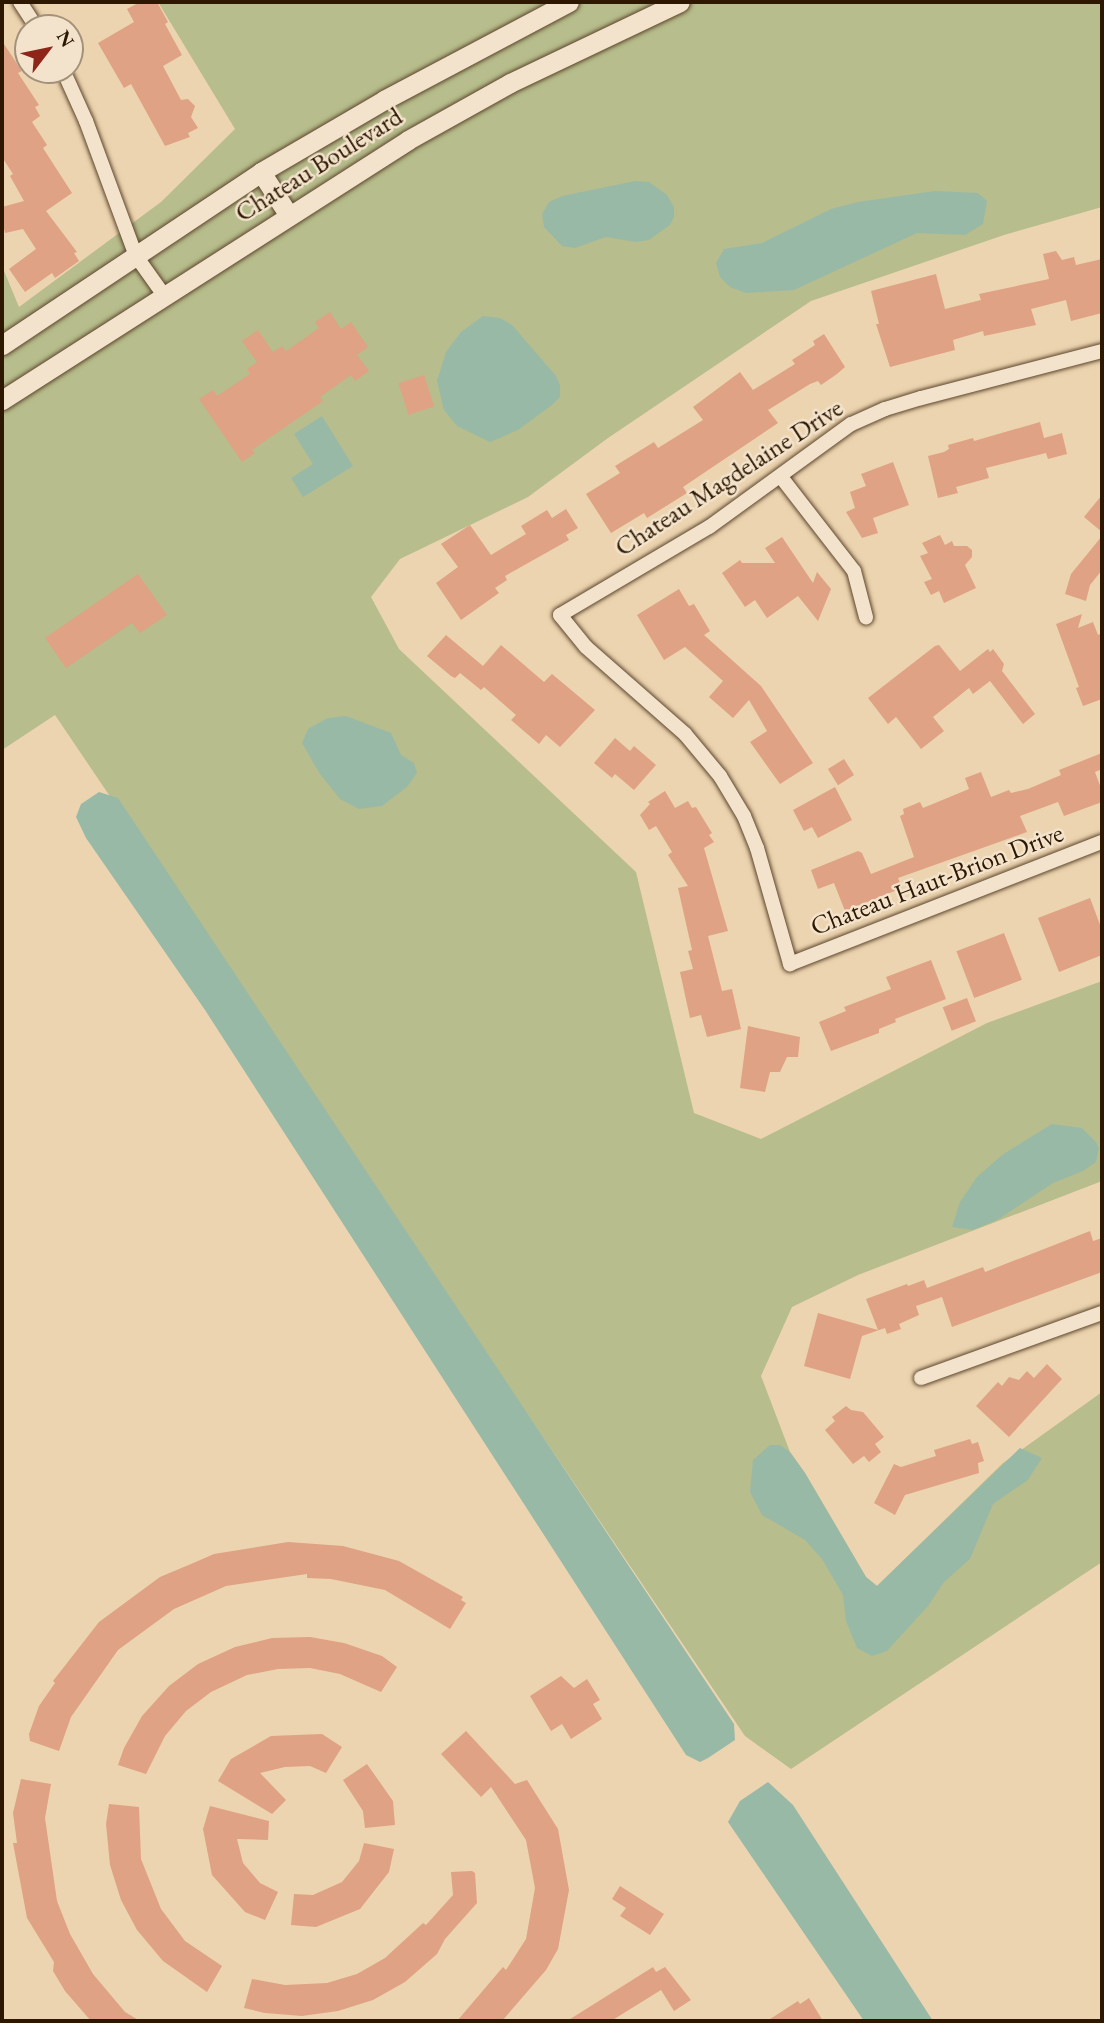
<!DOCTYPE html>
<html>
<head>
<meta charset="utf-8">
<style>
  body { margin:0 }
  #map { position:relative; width:1104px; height:2023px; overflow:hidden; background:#ecd4b0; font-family:"EB Garamond",serif }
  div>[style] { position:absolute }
  .green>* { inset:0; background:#b7bd8c }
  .water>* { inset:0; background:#99b9a7 }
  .building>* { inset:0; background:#dfa284; transform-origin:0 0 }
  .roads { filter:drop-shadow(0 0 2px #5d462c) drop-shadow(0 0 2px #5d462c) }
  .street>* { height:14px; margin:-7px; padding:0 7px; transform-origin:7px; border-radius:7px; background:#f3e3cc }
  .secondary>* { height:19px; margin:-9.5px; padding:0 9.5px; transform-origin:9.5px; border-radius:9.5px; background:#f3e3cc }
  span { translate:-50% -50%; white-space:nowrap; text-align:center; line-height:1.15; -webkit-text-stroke:5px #f3e3cc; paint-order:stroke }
  .street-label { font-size:26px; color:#2d1700 }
  .frame { position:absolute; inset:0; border:4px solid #2d1700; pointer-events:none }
  .north { position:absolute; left:14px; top:14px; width:70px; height:70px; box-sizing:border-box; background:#f3e3cc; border:2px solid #a4917a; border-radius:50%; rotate:58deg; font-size:19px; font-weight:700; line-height:28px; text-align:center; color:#2d1700 }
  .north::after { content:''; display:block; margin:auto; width:24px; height:32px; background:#8f2418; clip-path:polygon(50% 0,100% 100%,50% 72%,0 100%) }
</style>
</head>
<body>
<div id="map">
  <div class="green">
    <div style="clip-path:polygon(158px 2px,1102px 2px,1102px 207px,1004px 235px,811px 301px,608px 438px,528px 497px,400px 559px,371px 597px,399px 649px,636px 872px,694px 1113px,761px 1139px,987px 1023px,1102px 981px,1102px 1181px,858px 1275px,792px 1307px,761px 1376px,790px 1452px,805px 1473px,866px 1577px,877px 1586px,1003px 1463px,1102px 1392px,1102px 1562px,791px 1769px,745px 1736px,55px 715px,2px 750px,2px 266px,19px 307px,161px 202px,235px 129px)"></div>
  </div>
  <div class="water">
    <div style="clip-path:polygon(635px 181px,649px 182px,667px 195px,674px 207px,674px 217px,670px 225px,649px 240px,636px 242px,606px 237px,575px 248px,562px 246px,544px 227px,542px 214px,549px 202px,562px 196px)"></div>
    <div style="clip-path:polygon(935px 191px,978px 193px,987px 201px,983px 224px,965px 235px,917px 233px,794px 290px,746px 293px,730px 287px,720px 277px,716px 263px,724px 249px,762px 243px,831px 209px,858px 202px)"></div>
    <div style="clip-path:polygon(483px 316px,500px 318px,512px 325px,556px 376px,560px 385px,560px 397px,552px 405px,518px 430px,490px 442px,457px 426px,444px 410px,437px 381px,446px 352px,461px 332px)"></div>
    <div style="clip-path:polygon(322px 416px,353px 466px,303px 497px,291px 478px,313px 464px,294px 434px)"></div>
    <div style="clip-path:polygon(346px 716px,391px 733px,401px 755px,414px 763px,417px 773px,407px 787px,382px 806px,359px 809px,340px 799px,320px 774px,302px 743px,308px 729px,328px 718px)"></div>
    <div style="clip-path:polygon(99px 792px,118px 798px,734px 1724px,735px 1740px,708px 1758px,700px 1762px,686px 1755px,205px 1010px,86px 838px,76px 817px,81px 804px)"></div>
    <div style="clip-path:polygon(1052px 1124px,1082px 1128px,1096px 1142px,1099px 1148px,1096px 1162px,1083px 1171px,1053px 1183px,997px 1220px,973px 1230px,952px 1227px,960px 1202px,977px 1177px,1002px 1155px)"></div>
    <div style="clip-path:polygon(770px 1445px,780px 1445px,790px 1452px,805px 1473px,866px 1577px,877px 1586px,1020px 1448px,1042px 1458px,1028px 1480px,993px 1504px,970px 1559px,944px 1582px,928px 1606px,887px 1651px,872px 1656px,857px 1648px,846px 1621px,843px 1595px,822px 1559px,805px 1540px,762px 1515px,750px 1492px,753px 1460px)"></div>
    <div style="clip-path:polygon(768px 1782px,793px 1805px,933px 2021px,864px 2021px,728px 1822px,740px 1801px)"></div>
  </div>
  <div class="building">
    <div style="clip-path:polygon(140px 2px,157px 2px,168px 22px,165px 24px,182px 55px,163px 66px,181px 100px,188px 99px,195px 106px,191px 117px,198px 128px,188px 133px,190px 137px,165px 146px,131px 84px,124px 88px,98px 43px,134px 22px,127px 9px)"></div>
    <div style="clip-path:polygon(2px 41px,22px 71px,18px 73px,39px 105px,35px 107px,40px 116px,32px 122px,47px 145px,43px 148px,72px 193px,46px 211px,77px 252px,74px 253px,79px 261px,55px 278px,52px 273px,25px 292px,9px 269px,36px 249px,23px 229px,5px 233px,2px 220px,2px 207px,24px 201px,10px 176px,13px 174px,2px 157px)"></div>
    <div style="clip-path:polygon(1056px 251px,1062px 260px,1074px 257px,1076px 265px,1102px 259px,1102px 313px,1071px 321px,1066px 300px,1031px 309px,1036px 325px,984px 336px,983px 331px,953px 340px,955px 350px,890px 367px,876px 324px,879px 324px,871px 291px,936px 274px,945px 309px,981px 300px,979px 294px,1049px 279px,1043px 254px)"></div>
    <div style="clip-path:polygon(330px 312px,341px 329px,351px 322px,368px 347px,357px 355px,369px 371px,355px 381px,351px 375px,320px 397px,323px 401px,252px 450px,255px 453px,242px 462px,199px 399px,213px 390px,217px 396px,250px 374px,247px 369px,257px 362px,242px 341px,258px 330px,273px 352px,282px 346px,286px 351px,319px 328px,315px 322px)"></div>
    <div style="clip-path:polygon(824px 334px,845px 367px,837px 374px,821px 385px,818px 381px,810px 384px,768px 410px,778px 423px,683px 487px,687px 493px,647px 518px,644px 513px,611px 533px,586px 494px,620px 473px,615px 466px,654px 442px,658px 448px,703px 420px,693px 407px,740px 372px,753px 390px,795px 364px,792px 360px,815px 345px,813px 341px)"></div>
    <div style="left:424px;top:375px;width:33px;height:27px;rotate:72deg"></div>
    <div style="clip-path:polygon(1040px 422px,1044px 438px,1062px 433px,1067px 454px,1048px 459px,1046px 453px,986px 468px,989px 478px,956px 487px,958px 493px,938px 498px,928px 456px,944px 452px,949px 449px,948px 445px,973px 438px,974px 441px)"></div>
    <div style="clip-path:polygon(893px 462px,909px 505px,873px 518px,878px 533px,862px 538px,846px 512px,855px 508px,850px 492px,866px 486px,861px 474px)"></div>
    <div style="clip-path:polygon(1102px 495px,1102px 532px,1084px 517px)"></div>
    <div style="clip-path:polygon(566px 509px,578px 528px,566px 535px,569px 540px,505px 576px,507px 580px,495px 588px,499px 593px,461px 620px,436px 583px,458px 567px,441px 544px,470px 525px,491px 555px,526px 534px,521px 526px,547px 510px,552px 518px)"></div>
    <div style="clip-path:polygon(940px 535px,945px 545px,952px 541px,954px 546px,967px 546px,972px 550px,972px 557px,965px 565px,976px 588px,944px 603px,939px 591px,931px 595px,924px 582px,932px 579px,920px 556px,928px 553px,922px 543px)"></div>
    <div style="clip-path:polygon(1102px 536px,1102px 570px,1090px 585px,1086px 601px,1065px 594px,1071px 574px)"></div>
    <div style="clip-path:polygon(782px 537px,813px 583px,817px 572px,831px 589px,818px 621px,798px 596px,767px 618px,755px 600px,745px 607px,722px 573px,740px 560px,742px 563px,775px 563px,765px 548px)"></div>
    <div style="clip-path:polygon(138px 574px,167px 615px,140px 633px,132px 623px,66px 668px,45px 638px)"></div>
    <div style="clip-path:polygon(679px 589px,689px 606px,694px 604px,710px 631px,704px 635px,761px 686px,813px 763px,780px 784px,750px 742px,767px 731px,749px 700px,733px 718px,709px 697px,723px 681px,685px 647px,664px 660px,637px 615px)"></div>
    <div style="clip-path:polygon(1082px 614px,1078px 628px,1093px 622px,1098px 635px,1102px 633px,1102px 699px,1083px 706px,1076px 688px,1079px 687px,1056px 624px)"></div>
    <div style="clip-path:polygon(446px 635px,483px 666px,501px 645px,544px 682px,552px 674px,595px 710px,560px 747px,546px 735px,539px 744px,511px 720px,516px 715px,484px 687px,481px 690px,460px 673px,455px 678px,451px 676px,427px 656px)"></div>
    <div style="clip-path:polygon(939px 645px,960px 671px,988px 649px,990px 652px,993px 649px,1004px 664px,1002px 671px,1035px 714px,1023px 724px,990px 681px,973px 694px,969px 688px,933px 717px,944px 731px,921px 749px,896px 717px,888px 724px,868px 698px,935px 646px)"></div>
    <div style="clip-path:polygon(615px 738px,630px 751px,634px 746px,656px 765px,634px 790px,615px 774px,612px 778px,594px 763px)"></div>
    <div style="clip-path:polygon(1102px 753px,1102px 769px,1095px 772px,1102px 791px,1102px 802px,1064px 816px,1058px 802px,1020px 816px,1027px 832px,898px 878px,902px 888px,845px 911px,834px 883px,818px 889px,811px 870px,858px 851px,862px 853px,871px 874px,914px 857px,900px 816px,904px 814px,903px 809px,920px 802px,923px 808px,969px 789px,965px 778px,981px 772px,991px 797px,1009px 790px,1011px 793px,1028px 789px,1061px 775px,1059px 770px)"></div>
    <div style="left:844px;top:759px;width:19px;height:19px;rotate:58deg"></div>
    <div style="clip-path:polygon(835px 787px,852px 820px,818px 838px,812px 827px,804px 831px,793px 810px)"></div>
    <div style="clip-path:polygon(665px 791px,675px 808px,688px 801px,692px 808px,696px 807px,712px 833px,709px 835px,714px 842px,704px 848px,728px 931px,708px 936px,722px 991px,732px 989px,741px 1029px,707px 1037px,701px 1015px,690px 1018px,680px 972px,693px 969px,688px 951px,692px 950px,678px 888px,688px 886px,668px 855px,672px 852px,656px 826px,649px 830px,640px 815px,650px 804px,648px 802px)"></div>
    <div style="clip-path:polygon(1090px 898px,1102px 930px,1102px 955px,1059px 972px,1038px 918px)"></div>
    <div style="left:1004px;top:933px;width:50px;height:51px;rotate:69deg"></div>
    <div style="clip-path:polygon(931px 960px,946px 999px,895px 1019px,896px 1022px,879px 1029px,879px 1033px,831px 1051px,819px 1022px,846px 1011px,844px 1007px,891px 989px,886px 977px)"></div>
    <div style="left:967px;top:998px;width:25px;height:26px;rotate:69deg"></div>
    <div style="clip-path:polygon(748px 1026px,800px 1037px,798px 1057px,787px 1057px,780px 1072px,770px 1072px,765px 1092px,740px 1088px)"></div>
    <div style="clip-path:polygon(1090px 1231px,1093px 1241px,1102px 1238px,1102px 1272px,952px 1327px,942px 1297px,916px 1306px,919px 1315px,899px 1324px,901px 1329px,887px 1334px,885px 1328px,862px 1336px,850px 1379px,804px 1366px,818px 1313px,878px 1330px,866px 1299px,907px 1284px,908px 1286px,924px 1280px,927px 1288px,983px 1267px,985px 1272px)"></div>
    <div style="clip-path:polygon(1047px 1364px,1062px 1379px,1009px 1437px,976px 1406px,998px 1382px,1002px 1386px,1009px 1377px,1019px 1380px,1027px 1371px,1034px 1378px)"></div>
    <div style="clip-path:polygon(846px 1406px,851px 1410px,863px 1412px,884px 1437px,875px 1444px,881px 1452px,869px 1462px,864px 1456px,853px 1464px,825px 1430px,835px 1421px,832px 1417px)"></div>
    <div style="clip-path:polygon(970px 1439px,972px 1444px,978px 1442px,984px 1461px,978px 1463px,979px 1473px,905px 1495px,895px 1515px,874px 1503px,894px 1464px,901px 1467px,936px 1456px,934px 1450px)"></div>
    <div style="clip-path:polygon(288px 1542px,343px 1546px,399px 1561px,463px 1597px,461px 1600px,466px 1603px,450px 1629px,385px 1590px,331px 1579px,307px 1578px,307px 1574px,226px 1586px,174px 1609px,118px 1650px,71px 1717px,59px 1751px,30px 1741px,29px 1734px,39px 1706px,55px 1683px,53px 1681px,99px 1622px,160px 1577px,191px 1564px,214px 1554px)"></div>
    <div style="clip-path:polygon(310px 1637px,344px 1643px,382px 1656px,397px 1667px,381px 1692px,340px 1674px,310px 1668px,278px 1669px,247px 1675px,211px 1692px,186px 1711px,165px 1736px,146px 1774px,118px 1765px,124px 1748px,142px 1716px,169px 1686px,198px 1664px,235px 1647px,272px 1638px)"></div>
    <div style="clip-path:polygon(561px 1676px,574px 1688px,587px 1679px,600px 1700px,593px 1704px,602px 1719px,571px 1739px,562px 1724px,551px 1731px,530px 1696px)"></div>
    <div style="clip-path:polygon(466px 1731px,515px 1784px,527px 1780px,558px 1829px,569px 1890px,558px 1949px,546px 1970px,502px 2021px,457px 2021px,503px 1967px,506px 1970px,526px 1939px,535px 1888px,526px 1840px,491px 1787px,481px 1797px,441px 1754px)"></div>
    <div style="clip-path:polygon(322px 1734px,342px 1747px,326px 1773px,310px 1766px,285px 1767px,260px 1773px,286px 1800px,272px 1814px,218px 1781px,231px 1759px,271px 1736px)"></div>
    <div style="clip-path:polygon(367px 1764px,393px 1801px,395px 1825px,365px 1828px,363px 1811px,343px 1780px)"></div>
    <div style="clip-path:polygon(21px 1779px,51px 1784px,45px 1818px,57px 1901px,70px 1934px,93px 1974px,125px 2012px,140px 2021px,91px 2021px,65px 1991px,53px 1971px,54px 1962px,27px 1918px,13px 1843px,17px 1843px,13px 1813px)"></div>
    <div style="clip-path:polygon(109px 1804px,139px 1807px,141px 1859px,161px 1909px,185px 1941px,222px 1966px,207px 1992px,163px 1961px,137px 1930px,121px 1900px,110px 1865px,106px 1824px)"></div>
    <div style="clip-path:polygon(210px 1806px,269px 1821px,268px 1840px,237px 1839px,243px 1863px,260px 1883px,278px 1892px,265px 1920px,245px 1912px,212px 1875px,203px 1829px)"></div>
    <div style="clip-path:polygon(364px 1843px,394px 1849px,389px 1872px,360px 1909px,316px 1927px,291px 1925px,294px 1894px,313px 1895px,342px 1882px,359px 1861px)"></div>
    <div style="clip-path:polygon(472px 1871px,475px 1873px,477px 1903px,445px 1939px,437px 1954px,405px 1982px,373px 2000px,338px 2011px,302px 2016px,265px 2013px,244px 2008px,252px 1979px,285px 1985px,327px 1983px,357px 1974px,385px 1958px,423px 1923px,426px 1925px,453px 1895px,451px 1872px)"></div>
    <div style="clip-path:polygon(620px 1886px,664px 1914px,650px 1935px,620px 1916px,626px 1908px,612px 1899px)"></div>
    <div style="clip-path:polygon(653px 1967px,656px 1972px,665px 1967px,691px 2000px,674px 2011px,661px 1990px,611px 2021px,567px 2021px)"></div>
    <div style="clip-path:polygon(809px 1998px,823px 2021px,767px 2021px,798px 2001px,800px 2004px)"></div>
  </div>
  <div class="roads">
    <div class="street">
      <div style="left:20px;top:2px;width:31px;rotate:57deg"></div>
      <div style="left:63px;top:70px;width:56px;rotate:65.7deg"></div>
      <div style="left:86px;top:121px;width:144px;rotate:69.7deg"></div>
      <div style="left:136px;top:256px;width:47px;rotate:54.6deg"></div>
      <div style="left:1102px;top:351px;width:187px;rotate:165.4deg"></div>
      <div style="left:921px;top:398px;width:38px;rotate:163deg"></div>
      <div style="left:885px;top:409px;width:37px;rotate:156deg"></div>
      <div style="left:851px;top:424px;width:175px;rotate:144deg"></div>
      <div style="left:709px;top:527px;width:173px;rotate:149.4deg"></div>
      <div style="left:560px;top:615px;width:41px;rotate:50.9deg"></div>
      <div style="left:586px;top:647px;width:132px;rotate:41.3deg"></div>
      <div style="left:685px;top:734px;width:55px;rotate:50.2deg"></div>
      <div style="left:720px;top:776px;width:47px;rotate:59deg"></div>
      <div style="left:744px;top:816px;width:35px;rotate:68deg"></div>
      <div style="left:757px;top:848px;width:121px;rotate:74.1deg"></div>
      <div style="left:790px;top:964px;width:335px;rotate:-21.4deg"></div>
      <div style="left:781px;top:477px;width:119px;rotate:52.2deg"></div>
      <div style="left:854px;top:571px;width:48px;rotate:75.4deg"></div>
      <div style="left:921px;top:1378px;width:192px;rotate:-19.8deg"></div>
    </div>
    <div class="secondary">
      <div style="left:261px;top:172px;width:50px;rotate:57.3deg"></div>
      <div style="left:2px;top:345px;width:311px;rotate:-33.7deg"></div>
      <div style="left:261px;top:172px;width:143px;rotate:-30.3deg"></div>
      <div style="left:384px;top:100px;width:209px;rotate:-27.9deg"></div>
      <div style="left:2px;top:400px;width:482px;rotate:-32.6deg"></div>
      <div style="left:408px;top:140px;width:117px;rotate:-29.2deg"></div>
      <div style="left:510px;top:83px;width:188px;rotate:-25.5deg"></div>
    </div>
  </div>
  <div class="street-label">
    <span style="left:319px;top:165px;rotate:-32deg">Chateau Boulevard</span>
    <span style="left:729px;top:478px;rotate:-33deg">Chateau Magdelaine Drive</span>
    <span style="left:937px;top:880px;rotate:-21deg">Chateau Haut-Brion Drive</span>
  </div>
  <div class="frame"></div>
  <div class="north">N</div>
</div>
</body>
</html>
